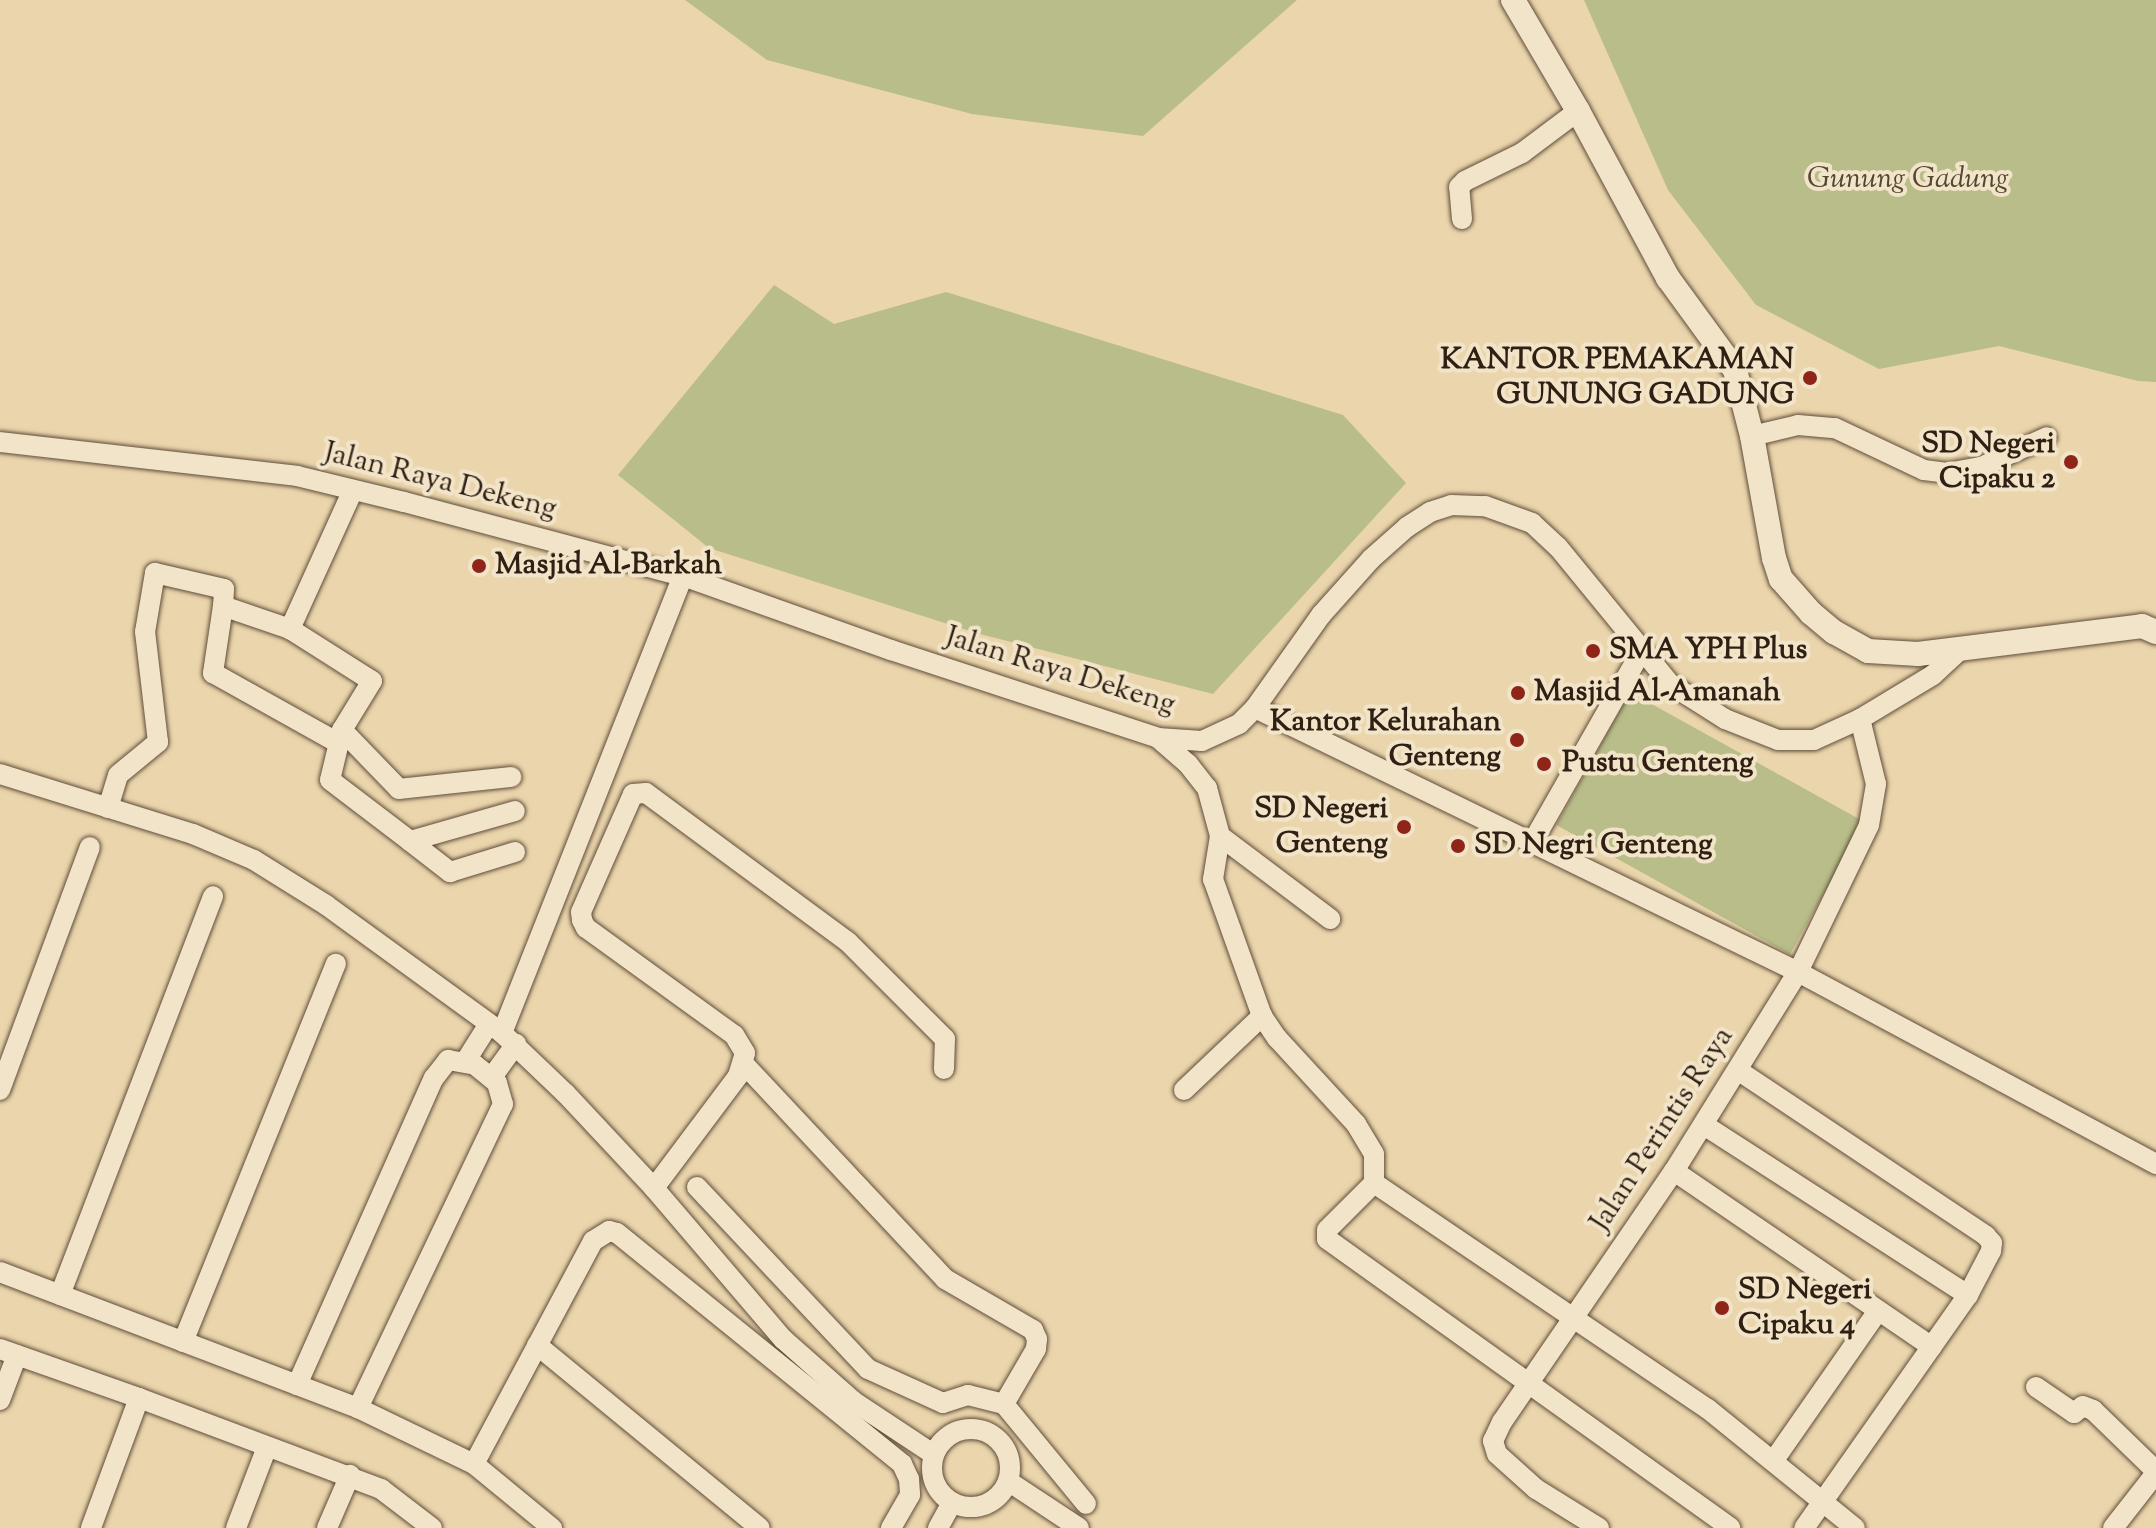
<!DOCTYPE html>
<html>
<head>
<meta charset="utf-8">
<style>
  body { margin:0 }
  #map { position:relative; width:2156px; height:1528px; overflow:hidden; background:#ebd5ac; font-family:"Sorts Mill Goudy",serif }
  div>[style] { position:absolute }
  .green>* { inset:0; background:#b8bd89; transform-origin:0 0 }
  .roads { filter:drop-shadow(0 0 2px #5f4d3a) drop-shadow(0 0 2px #5f4d3a) }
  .minor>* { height:20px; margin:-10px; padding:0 10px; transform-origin:10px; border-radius:10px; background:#f2e4c9 }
  .minor>.ring { margin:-10px; padding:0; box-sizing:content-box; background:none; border:20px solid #f2e4c9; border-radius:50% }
  .tertiary>* { height:24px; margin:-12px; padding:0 12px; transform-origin:12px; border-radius:12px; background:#f2e4c9 }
  .dots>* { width:22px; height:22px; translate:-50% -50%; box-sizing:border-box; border:4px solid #f2e4c9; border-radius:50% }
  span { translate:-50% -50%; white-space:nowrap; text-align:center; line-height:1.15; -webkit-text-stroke:8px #f2e4c9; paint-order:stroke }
  .park-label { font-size:30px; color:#524731; font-style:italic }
  .poi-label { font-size:30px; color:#302014; font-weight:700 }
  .right { translate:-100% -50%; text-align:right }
  .left { translate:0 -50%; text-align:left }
  .street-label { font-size:30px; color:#302014 }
</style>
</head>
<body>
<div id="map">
  <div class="green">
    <div style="clip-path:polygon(685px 0,1297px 0,1143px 136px,972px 114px,767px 60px)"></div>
    <div style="clip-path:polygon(1584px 0,2156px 0,2156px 382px,2138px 381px,1999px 346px,1879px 369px,1756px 305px,1668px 190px)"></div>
    <div style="clip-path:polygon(774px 285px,834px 324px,946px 292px,1343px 415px,1406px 483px,1213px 694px,976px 633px,709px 548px,618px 475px)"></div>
    <div style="left:1630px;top:692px;width:267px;height:152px;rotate:29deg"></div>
  </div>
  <div class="roads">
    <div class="minor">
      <div style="left:1462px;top:219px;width:32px;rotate:-95deg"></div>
      <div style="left:1459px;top:187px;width:8px;rotate:-45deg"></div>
      <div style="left:1465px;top:181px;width:64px;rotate:-26.2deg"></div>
      <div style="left:1522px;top:153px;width:70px;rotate:-36.9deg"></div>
      <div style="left:1752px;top:436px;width:47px;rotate:-13.4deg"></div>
      <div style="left:1798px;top:425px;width:37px;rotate:5deg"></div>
      <div style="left:1835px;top:428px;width:98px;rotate:25.3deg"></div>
      <div style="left:1924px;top:470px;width:23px;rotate:7deg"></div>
      <div style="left:1947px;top:473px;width:35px;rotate:-10deg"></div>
      <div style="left:1981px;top:467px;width:72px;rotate:-24.4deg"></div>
      <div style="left:0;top:442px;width:299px;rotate:6.5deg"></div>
      <div style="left:297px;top:476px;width:110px;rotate:13.7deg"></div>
      <div style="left:404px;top:502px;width:289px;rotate:14.9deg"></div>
      <div style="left:683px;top:576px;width:221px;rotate:19.6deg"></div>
      <div style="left:891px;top:650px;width:281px;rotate:18.2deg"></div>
      <div style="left:1158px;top:738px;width:44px;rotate:3.9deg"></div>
      <div style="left:1202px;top:741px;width:41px;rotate:-24.7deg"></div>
      <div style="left:1239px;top:724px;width:23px;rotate:-45deg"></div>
      <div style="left:1255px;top:708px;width:114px;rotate:-54.6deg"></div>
      <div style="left:1321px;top:615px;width:75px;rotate:-48.2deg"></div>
      <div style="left:1371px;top:559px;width:48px;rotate:-41.6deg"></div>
      <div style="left:1407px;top:527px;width:27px;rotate:-33deg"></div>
      <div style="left:1430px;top:512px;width:22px;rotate:-18deg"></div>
      <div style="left:1451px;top:505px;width:34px;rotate:2deg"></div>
      <div style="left:1485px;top:506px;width:50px;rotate:19.9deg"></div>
      <div style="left:1532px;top:523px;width:35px;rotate:43deg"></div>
      <div style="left:1558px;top:547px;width:177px;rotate:50.7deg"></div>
      <div style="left:1670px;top:684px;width:65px;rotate:32.5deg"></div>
      <div style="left:1725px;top:719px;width:57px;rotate:21.6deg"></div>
      <div style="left:1778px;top:740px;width:36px"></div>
      <div style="left:1814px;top:740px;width:51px;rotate:-24.5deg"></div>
      <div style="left:1860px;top:719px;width:85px;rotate:-31.1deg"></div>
      <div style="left:1933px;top:675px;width:35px;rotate:-43deg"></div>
      <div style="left:353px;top:490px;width:153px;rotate:114.4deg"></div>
      <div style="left:290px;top:629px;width:97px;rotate:32.4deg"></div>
      <div style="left:372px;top:681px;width:57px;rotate:121.5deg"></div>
      <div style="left:342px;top:730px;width:82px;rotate:46deg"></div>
      <div style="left:399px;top:789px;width:113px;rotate:-6.1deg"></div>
      <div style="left:290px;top:629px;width:71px;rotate:-161.1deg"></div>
      <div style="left:223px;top:606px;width:68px;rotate:98.5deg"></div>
      <div style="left:213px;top:673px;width:143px;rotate:29.2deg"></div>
      <div style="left:1255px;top:708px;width:604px;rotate:25.93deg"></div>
      <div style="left:1798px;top:972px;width:406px;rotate:28.2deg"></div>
      <div style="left:342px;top:730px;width:51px;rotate:103.5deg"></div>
      <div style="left:330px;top:780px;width:101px;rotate:37.3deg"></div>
      <div style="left:410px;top:841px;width:109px;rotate:-15.9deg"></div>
      <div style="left:1158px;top:738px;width:40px;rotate:41deg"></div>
      <div style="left:1188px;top:764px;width:31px;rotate:52deg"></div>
      <div style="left:1207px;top:788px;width:50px;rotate:74.8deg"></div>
      <div style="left:1220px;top:836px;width:44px;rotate:99.2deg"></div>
      <div style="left:1213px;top:879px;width:145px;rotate:70.3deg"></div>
      <div style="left:1262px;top:1016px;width:27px;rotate:56deg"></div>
      <div style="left:1277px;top:1038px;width:117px;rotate:47.4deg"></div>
      <div style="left:1356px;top:1124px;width:35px;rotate:59deg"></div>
      <div style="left:1374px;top:1154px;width:29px;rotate:90deg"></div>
      <div style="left:1374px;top:1183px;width:403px;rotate:34.1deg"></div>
      <div style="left:1708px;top:1409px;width:189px;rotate:39deg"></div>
      <div style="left:0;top:774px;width:202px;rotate:17.3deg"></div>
      <div style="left:193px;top:834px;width:66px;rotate:23.1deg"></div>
      <div style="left:254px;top:860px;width:85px;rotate:32deg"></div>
      <div style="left:326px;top:905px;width:218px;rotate:36deg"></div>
      <div style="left:502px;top:1033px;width:88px;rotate:43.6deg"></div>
      <div style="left:566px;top:1094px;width:129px;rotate:46.9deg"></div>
      <div style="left:654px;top:1188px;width:199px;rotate:49.5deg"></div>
      <div style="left:783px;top:1339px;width:94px;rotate:41.5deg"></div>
      <div style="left:853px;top:1401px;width:96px;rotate:33.5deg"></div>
      <div style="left:108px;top:808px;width:34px;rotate:-73deg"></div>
      <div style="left:118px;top:775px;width:52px;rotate:-39.5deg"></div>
      <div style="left:158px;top:742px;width:111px;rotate:-96.7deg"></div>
      <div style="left:145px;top:632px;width:60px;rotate:-80.4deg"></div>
      <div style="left:155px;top:573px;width:71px;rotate:13.1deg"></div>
      <div style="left:224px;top:589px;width:17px;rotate:93deg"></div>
      <div style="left:1220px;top:836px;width:138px;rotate:37deg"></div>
      <div style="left:410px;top:841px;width:51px;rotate:37.8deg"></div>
      <div style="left:450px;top:872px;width:68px;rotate:-17.1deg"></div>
      <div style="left:1532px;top:843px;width:220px;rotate:-60.3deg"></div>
      <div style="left:502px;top:1033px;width:492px;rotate:-68.4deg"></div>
      <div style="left:465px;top:1062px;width:45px;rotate:-57.7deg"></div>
      <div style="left:743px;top:1063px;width:296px;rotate:46.9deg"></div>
      <div style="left:945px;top:1279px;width:102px;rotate:30.1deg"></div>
      <div style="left:1033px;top:1330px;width:10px;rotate:66deg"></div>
      <div style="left:1037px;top:1339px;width:10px;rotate:96deg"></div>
      <div style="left:1036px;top:1349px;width:64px;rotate:120.2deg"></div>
      <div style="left:1739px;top:1071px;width:297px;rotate:33.7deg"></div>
      <div style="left:1986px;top:1236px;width:9px;rotate:49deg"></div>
      <div style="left:1992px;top:1243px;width:8px;rotate:97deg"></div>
      <div style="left:1991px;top:1251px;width:50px;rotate:117.6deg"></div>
      <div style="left:1968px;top:1295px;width:285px;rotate:125.1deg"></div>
      <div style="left:492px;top:1077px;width:41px;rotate:-54deg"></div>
      <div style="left:0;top:1090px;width:259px;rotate:-69.7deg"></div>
      <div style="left:1184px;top:1090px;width:108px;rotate:-43.5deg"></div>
      <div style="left:1704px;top:1125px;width:314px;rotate:32.8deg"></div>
      <div style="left:1674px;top:1171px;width:312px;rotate:34.3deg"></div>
      <div style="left:1374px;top:1183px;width:66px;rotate:135deg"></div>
      <div style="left:1327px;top:1230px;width:9px;rotate:90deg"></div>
      <div style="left:1327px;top:1239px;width:496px;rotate:35.6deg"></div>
      <div style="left:697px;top:1187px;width:250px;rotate:46.8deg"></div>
      <div style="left:868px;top:1369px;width:82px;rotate:24.4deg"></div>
      <div style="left:943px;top:1403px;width:26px;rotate:-18deg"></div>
      <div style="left:968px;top:1395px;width:37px;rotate:14deg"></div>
      <div style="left:1004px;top:1404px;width:129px;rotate:50.6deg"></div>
      <div style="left:654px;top:1188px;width:140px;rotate:-53.1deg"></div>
      <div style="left:738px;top:1076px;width:24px;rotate:-73deg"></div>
      <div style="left:745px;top:1053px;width:21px;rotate:-121deg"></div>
      <div style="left:734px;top:1035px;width:183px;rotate:-144.1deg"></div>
      <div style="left:586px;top:928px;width:9px;rotate:-117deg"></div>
      <div style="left:582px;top:920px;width:8px;rotate:-97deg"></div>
      <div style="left:581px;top:912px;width:129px;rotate:-66.2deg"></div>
      <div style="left:633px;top:794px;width:13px;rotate:-4deg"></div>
      <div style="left:646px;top:793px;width:251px;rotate:36.4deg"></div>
      <div style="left:848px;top:942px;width:137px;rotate:45deg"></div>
      <div style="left:945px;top:1039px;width:30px;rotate:92deg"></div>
      <div style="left:0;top:1272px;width:383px;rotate:20.8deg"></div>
      <div style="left:358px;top:1408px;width:129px;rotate:25.8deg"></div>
      <div style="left:474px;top:1464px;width:101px;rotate:39.4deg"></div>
      <div style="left:60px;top:1295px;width:427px;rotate:-69deg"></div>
      <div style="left:183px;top:1342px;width:408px;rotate:-68deg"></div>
      <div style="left:537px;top:1345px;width:288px;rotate:39.4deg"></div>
      <div style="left:0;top:1349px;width:147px;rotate:19.4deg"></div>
      <div style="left:139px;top:1398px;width:139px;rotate:110.3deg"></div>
      <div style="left:297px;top:1385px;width:336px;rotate:-66deg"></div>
      <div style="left:434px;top:1078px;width:23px;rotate:-52deg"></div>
      <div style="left:448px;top:1060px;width:27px;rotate:10deg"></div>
      <div style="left:475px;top:1065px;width:28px;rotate:39deg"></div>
      <div style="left:497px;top:1083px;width:22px;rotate:74deg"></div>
      <div style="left:503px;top:1104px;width:337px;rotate:115.5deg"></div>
      <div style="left:2036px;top:1387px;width:46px;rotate:34.4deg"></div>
      <div style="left:2074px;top:1413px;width:11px;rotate:-38deg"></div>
      <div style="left:2083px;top:1406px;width:11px;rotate:22deg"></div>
      <div style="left:2093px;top:1410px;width:88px;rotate:44.1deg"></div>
      <div style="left:139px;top:1398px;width:259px;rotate:20.6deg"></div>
      <div style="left:381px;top:1489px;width:64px;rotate:37.4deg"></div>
      <div style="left:0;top:1400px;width:48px;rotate:-69.3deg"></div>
      <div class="ring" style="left:932px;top:1429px;width:58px;height:58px"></div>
      <div style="left:1774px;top:1460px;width:182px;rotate:-55.1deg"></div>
      <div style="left:474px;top:1464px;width:253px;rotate:-61.9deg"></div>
      <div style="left:593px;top:1241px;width:19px;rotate:-32deg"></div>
      <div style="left:609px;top:1231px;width:8px;rotate:14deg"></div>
      <div style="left:617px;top:1233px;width:367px;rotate:39deg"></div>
      <div style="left:902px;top:1464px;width:17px;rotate:65deg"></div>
      <div style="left:909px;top:1479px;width:16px;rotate:86deg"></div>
      <div style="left:910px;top:1495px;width:38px;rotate:120deg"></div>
      <div style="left:1008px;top:1481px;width:85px;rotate:33.5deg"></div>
      <div style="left:236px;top:1528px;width:87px;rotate:-69.1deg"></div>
      <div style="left:327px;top:1528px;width:58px;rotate:-66.5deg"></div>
      <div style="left:938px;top:1528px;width:29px;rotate:-61deg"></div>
      <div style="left:1599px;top:1528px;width:74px;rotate:-148.2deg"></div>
      <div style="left:1536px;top:1489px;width:52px;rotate:-138.1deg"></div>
      <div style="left:1497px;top:1454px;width:14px;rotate:-107deg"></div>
      <div style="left:1493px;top:1441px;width:21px;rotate:-65deg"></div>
      <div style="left:1502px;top:1422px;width:304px;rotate:-55.6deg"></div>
      <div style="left:1674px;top:1171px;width:234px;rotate:-58.1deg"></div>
      <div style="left:1798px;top:972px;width:163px;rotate:-64.2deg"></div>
      <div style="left:1869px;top:825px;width:42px;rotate:-80.3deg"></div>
      <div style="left:1876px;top:784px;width:67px;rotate:-103.8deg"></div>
      <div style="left:2113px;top:1528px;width:70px;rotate:-52deg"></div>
    </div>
    <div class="tertiary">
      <div style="left:1513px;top:0;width:129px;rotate:59.6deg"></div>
      <div style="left:1578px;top:111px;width:190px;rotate:61.7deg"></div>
      <div style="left:1668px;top:278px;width:114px;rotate:53.9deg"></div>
      <div style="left:1735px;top:370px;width:68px;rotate:75.6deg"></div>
      <div style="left:1752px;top:436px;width:124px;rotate:79.8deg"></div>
      <div style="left:1774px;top:558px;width:22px;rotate:72deg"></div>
      <div style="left:1781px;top:579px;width:45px;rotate:48.6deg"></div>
      <div style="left:1811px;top:613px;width:30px;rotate:40deg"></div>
      <div style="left:1834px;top:632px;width:39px;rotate:29deg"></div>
      <div style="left:1868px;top:651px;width:50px;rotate:3.4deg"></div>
      <div style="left:1918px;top:654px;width:226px;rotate:-7.1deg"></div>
      <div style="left:2142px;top:626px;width:15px;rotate:23deg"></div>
    </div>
  </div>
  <div class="dots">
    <div style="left:1810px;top:378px;background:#8f2418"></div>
    <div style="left:2071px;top:462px;background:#8f2418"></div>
    <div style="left:479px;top:566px;background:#8f2418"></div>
    <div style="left:1593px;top:651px;background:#8f2418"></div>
    <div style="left:1518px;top:693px;background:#8f2418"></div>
    <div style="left:1517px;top:740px;background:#8f2418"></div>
    <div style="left:1544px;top:764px;background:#8f2418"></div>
    <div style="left:1404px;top:827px;background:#8f2418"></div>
    <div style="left:1458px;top:846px;background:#8f2418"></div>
    <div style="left:1722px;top:1308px;background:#8f2418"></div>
  </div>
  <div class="park-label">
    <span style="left:1908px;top:180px">Gunung Gadung</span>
  </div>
  <div class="poi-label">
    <span class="right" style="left:1794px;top:378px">KANTOR PEMAKAMAN<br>GUNUNG GADUNG</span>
    <span class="right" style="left:2055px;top:462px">SD Negeri<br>Cipaku 2</span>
    <span class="left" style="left:495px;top:566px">Masjid Al-Barkah</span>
    <span class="left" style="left:1609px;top:651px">SMA YPH Plus</span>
    <span class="left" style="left:1534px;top:693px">Masjid Al-Amanah</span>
    <span class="right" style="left:1501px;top:740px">Kantor Kelurahan<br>Genteng</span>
    <span class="left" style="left:1562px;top:764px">Pustu Genteng</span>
    <span class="right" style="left:1388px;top:827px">SD Negeri<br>Genteng</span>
    <span class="left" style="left:1474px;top:846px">SD Negri Genteng</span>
    <span class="left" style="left:1738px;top:1308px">SD Negeri<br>Cipaku 4</span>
  </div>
  <div class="street-label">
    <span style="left:440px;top:482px;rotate:14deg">Jalan Raya Dekeng</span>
    <span style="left:1060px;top:672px;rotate:17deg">Jalan Raya Dekeng</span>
    <span style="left:1663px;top:1130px;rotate:-57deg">Jalan Perintis Raya</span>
  </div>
</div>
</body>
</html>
